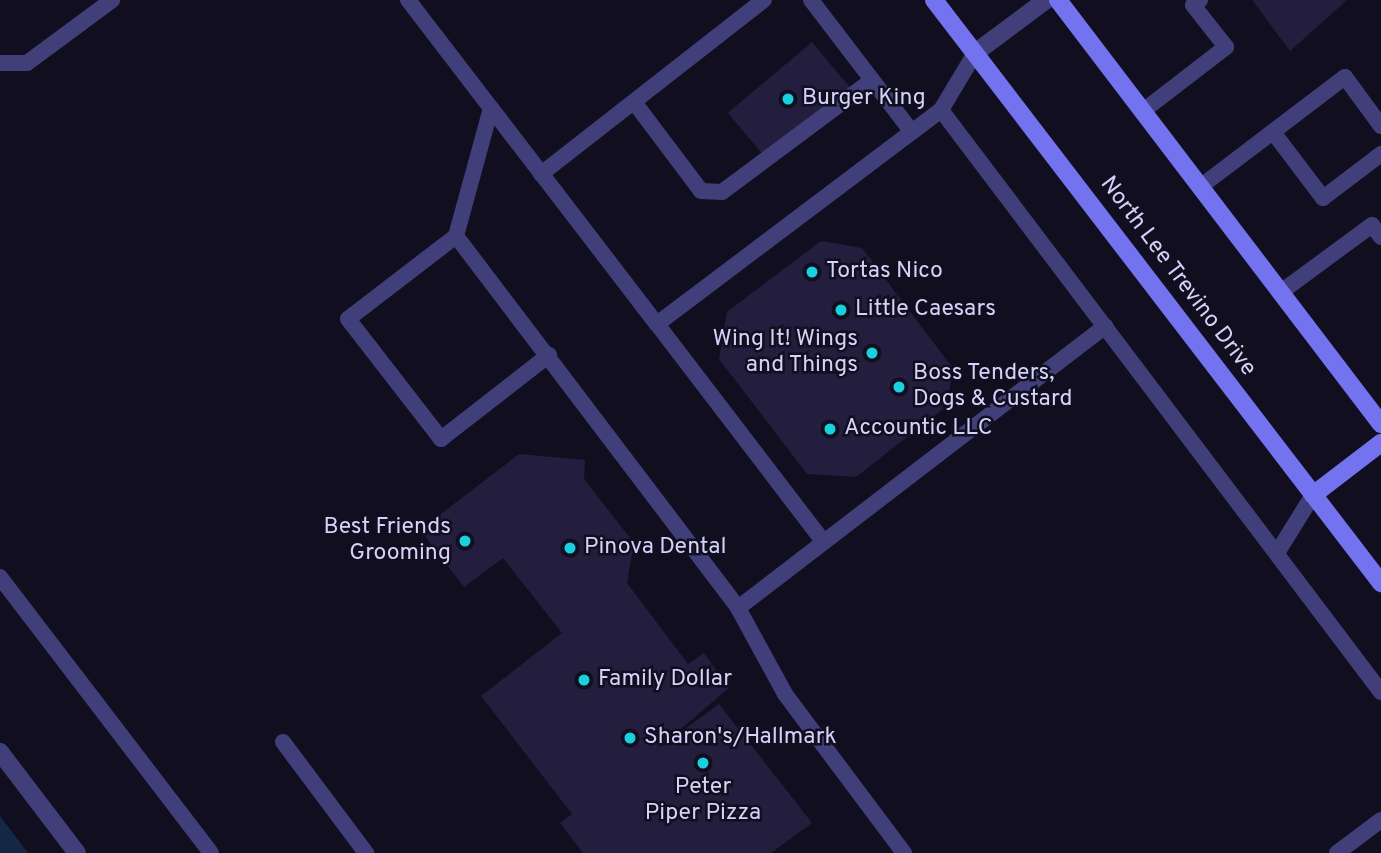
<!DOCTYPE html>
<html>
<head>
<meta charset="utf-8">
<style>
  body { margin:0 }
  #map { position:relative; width:1381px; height:853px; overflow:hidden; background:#110f1f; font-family:Overpass,sans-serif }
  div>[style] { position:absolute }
  .water>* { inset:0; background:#142843 }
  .building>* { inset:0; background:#231d3e; transform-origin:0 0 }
  .service>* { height:16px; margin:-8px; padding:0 8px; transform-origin:8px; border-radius:8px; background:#403f79 }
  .minor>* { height:18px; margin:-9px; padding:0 9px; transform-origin:9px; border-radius:9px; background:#403f79 }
  .secondary>* { height:18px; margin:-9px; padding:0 9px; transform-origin:9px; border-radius:9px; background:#7373f0 }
  .dots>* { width:19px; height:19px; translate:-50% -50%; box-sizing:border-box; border:4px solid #110f1f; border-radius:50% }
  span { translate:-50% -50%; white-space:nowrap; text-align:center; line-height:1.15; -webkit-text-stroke:5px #110f1f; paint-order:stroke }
  .poi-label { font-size:23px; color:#d5d2fa }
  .left { translate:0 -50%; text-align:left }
  .right { translate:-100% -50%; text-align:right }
  .street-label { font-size:23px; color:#d5d2fa }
</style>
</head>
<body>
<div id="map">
  <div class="water">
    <div style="clip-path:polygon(0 816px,28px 853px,0 853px)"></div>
  </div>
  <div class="building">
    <div style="clip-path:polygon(1252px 0,1347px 0,1290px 51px)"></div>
    <div style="left:812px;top:42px;width:60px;height:110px;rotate:50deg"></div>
    <div style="clip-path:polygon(821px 241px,862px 248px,952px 367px,948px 405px,856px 477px,807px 474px,719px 359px,727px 312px)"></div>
    <div style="clip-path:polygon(519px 454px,585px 460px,584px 479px,634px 543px,627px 583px,688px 664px,704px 653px,729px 688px,656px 750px,719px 704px,812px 823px,771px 853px,583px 853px,560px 823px,572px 814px,481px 696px,562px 633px,503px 558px,464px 587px,420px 530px)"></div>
  </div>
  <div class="service">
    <div style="left:408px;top:0;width:136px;rotate:52.5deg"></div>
    <div style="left:491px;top:108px;width:133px;rotate:105.3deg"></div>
    <div style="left:456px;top:236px;width:467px;rotate:52.8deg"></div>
    <div style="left:738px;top:608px;width:98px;rotate:61.3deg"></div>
    <div style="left:785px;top:694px;width:199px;rotate:53.2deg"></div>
    <div style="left:811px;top:0;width:166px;rotate:52.6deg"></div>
    <div style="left:975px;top:53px;width:66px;rotate:120.8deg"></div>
    <div style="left:941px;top:110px;width:730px;rotate:52.91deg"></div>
    <div style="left:0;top:63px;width:27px"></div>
    <div style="left:27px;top:63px;width:106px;rotate:-36.5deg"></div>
    <div style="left:634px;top:102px;width:111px;rotate:53deg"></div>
    <div style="left:701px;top:191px;width:21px;rotate:3deg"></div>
    <div style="left:722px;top:192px;width:187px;rotate:-36.7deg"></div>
    <div style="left:491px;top:108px;width:272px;rotate:52.5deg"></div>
    <div style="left:657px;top:324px;width:356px;rotate:-37deg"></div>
    <div style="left:1143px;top:111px;width:105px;rotate:-37.6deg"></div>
    <div style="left:1226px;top:47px;width:53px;rotate:-128.2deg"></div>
    <div style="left:1193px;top:5px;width:9px;rotate:-36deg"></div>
    <div style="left:1273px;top:132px;width:83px;rotate:52.9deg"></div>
    <div style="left:1323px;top:198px;width:73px;rotate:-37.2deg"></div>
    <div style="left:541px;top:174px;width:283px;rotate:-38deg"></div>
    <div style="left:1200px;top:187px;width:182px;rotate:-37.2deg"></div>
    <div style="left:1345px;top:77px;width:61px;rotate:53.7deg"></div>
    <div style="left:456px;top:236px;width:136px;rotate:142.5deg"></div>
    <div style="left:348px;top:319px;width:152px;rotate:52.2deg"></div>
    <div style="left:441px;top:439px;width:137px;rotate:-37.9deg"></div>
    <div style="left:1281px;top:292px;width:113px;rotate:-36.4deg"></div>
    <div style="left:1372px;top:225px;width:15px;rotate:53deg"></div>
    <div style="left:657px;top:324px;width:273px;rotate:52.6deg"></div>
    <div style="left:1277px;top:553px;width:68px;rotate:-58.2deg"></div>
    <div style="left:0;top:577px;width:347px;rotate:52.6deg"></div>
    <div style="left:738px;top:608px;width:463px;rotate:-37.5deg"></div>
    <div style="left:283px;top:742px;width:139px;rotate:53.2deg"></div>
    <div style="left:1337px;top:853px;width:55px;rotate:-36.9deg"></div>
  </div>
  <div class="minor">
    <div style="left:975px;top:53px;width:89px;rotate:-36.7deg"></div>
    <div style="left:0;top:752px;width:127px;rotate:52.7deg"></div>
  </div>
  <div class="secondary">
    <div style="left:934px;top:0;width:735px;rotate:52.52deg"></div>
    <div style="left:1058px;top:0;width:533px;rotate:52.7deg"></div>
    <div style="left:1313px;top:495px;width:86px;rotate:-37.4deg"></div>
  </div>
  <div class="dots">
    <div style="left:788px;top:99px;background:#19d0df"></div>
    <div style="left:812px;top:272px;background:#19d0df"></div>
    <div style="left:841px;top:310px;background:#19d0df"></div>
    <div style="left:872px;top:353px;background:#19d0df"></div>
    <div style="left:899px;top:387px;background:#19d0df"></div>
    <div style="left:830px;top:429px;background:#19d0df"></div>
    <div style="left:465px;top:541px;background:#19d0df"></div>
    <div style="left:570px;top:548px;background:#19d0df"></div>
    <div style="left:584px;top:680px;background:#19d0df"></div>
    <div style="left:630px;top:738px;background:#19d0df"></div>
    <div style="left:703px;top:763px;background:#19d0df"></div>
  </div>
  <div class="poi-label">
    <span class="left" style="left:802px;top:99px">Burger King</span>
    <span class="left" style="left:826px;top:272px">Tortas Nico</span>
    <span class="left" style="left:855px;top:310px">Little Caesars</span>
    <span class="right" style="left:858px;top:353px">Wing It! Wings<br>and Things</span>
    <span class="left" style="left:913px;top:387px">Boss Tenders,<br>Dogs &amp; Custard</span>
    <span class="left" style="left:844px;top:429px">Accountic LLC</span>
    <span class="right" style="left:451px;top:541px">Best Friends<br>Grooming</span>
    <span class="left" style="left:584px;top:548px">Pinova Dental</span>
    <span class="left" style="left:598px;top:680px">Family Dollar</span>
    <span class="left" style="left:644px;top:738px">Sharon's/Hallmark</span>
    <span style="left:703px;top:801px">Peter<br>Piper Pizza</span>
  </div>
  <div class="street-label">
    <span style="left:1177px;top:277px;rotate:53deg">North Lee Trevino Drive</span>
  </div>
</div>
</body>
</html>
